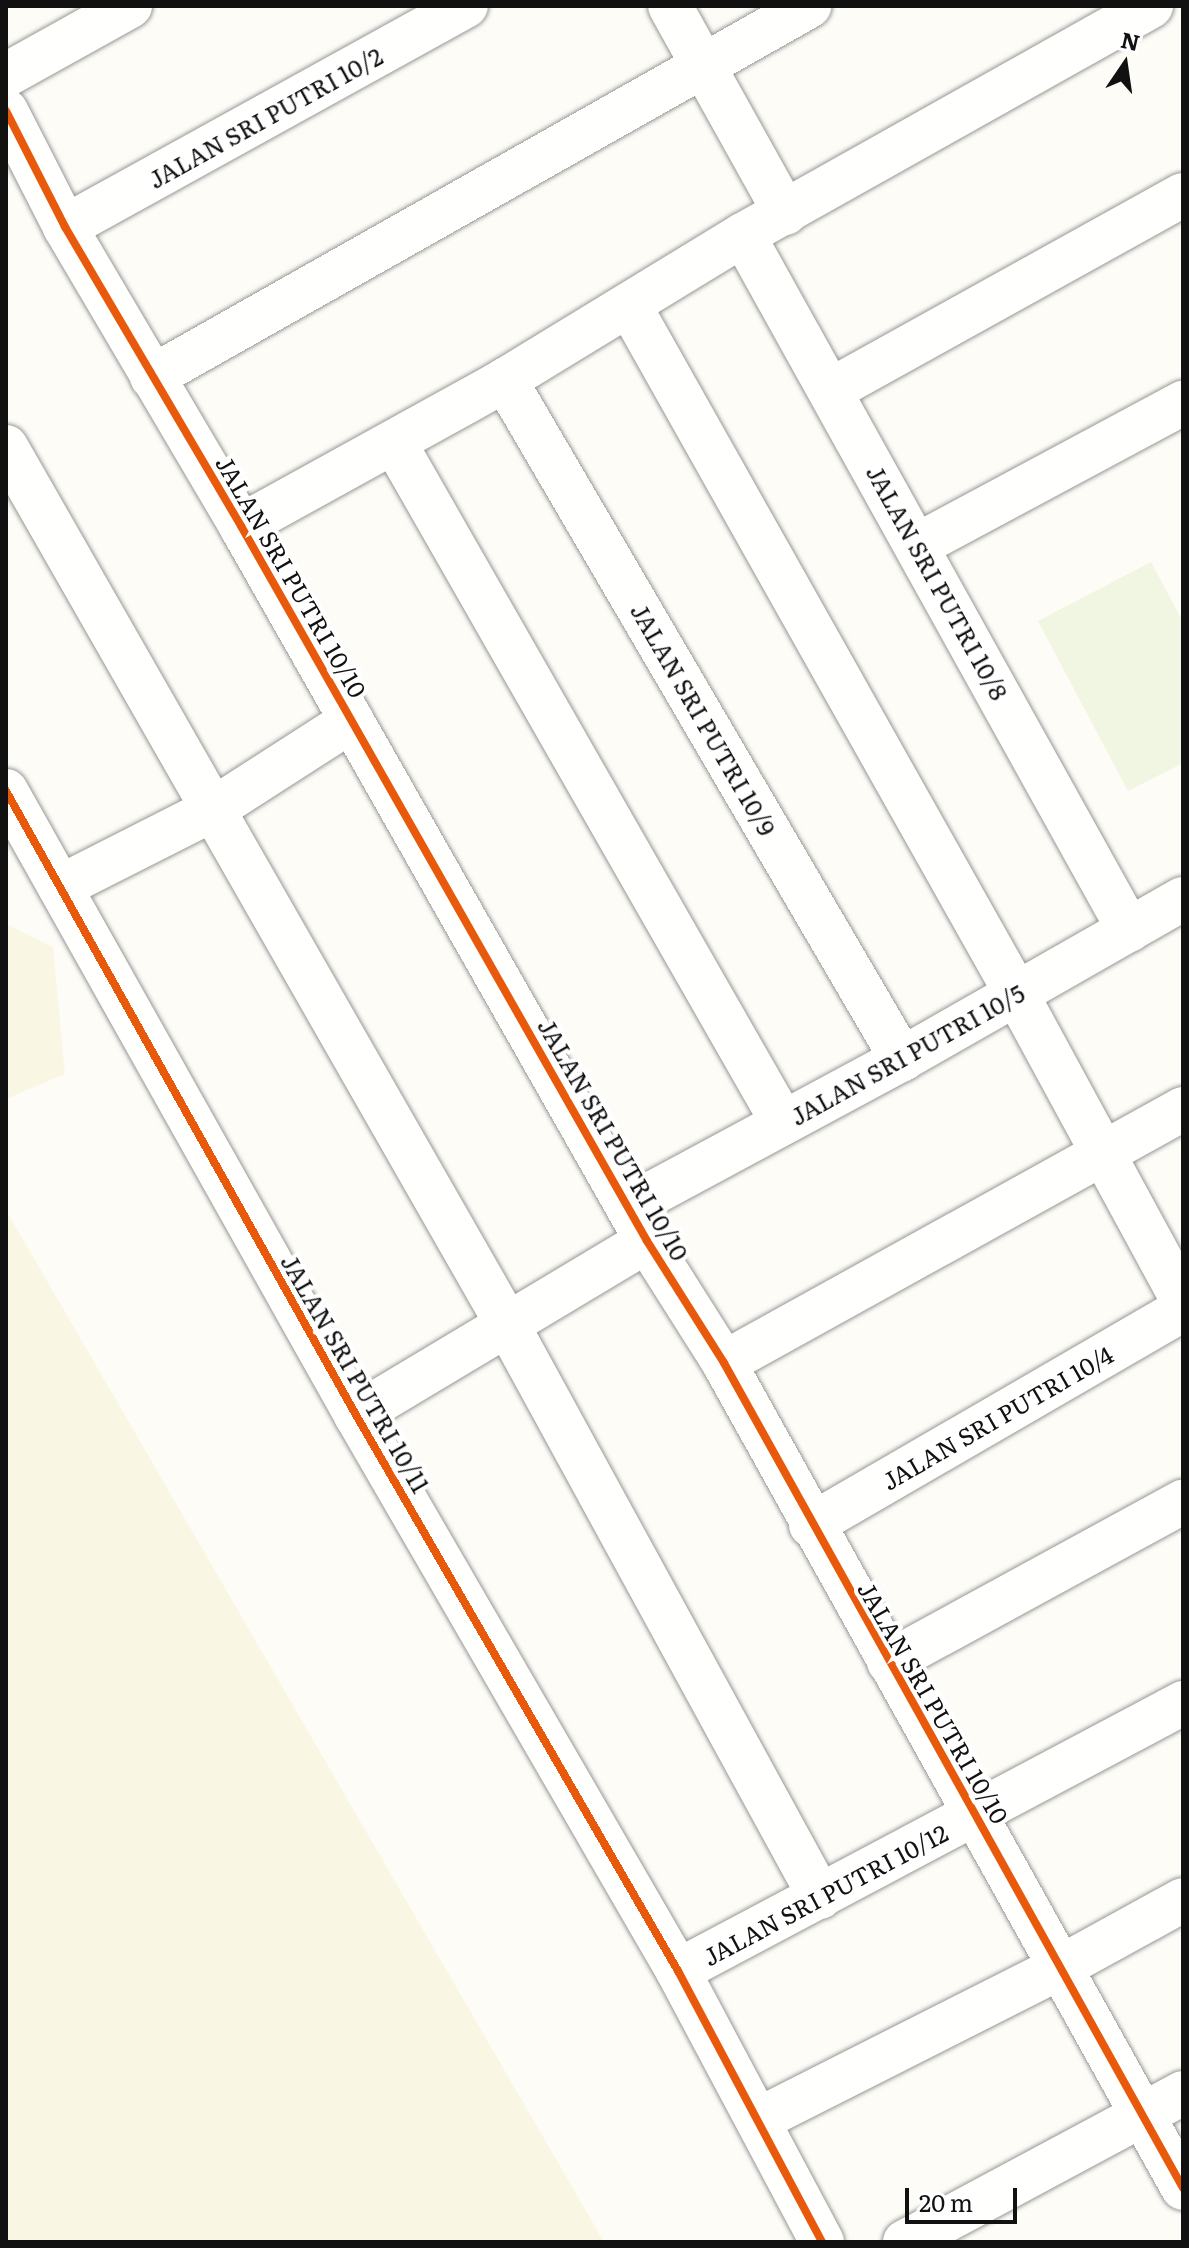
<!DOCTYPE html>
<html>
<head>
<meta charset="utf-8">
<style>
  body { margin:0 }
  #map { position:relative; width:1189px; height:2248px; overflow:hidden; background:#fdfcf7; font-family:Literata,serif }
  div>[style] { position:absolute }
  .farmland>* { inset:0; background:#f9f7e4 }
  .pitch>* { inset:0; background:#f0f6e1 }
  .roads { filter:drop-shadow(0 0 2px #979795) drop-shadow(0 0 2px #979795) }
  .minor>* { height:44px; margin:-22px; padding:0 22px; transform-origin:22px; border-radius:22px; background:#fffffe }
  .cycleway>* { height:8px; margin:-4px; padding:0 4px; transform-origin:4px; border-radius:4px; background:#e8590c }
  span { translate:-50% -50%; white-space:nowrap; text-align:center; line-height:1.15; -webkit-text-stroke:8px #fff; paint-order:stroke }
  .street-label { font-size:24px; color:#111 }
  .frame { position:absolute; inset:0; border:8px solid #111; pointer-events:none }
  .north { position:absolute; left:1085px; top:24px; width:80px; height:80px; -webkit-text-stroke:6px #fff; paint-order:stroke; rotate:13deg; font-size:22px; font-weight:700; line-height:32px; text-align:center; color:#111 }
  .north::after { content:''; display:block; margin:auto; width:28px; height:36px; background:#111; clip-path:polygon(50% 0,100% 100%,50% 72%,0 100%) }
  .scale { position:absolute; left:905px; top:2188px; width:112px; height:36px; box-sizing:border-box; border:4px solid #111; border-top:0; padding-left:10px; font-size:24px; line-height:28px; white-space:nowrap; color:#111; -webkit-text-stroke:6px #fff; paint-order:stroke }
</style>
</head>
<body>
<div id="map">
  <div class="farmland">
    <div style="clip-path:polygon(6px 924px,53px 947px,65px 1074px,6px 1099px)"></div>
    <div style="clip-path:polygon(6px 1210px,604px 2242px,6px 2242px)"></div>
  </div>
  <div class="pitch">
    <div style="clip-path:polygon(1151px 562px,1183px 622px,1183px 763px,1128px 791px,1038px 621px)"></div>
  </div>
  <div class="roads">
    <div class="minor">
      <div style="left:670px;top:6px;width:237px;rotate:60.9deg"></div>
      <div style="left:6px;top:75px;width:142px;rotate:-29.1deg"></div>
      <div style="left:6px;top:111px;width:130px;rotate:63deg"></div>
      <div style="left:65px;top:227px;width:347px;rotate:59.5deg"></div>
      <div style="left:241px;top:526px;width:822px;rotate:60.41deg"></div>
      <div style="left:647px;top:1241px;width:144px;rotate:57.7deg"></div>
      <div style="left:724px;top:1363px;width:944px;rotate:60.91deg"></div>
      <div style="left:65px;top:227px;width:458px;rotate:-28.9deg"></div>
      <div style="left:743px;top:235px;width:795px;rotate:60.95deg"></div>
      <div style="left:629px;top:305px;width:789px;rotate:60.64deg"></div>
      <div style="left:1016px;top:993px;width:350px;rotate:61.5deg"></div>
      <div style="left:152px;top:377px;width:755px;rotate:-29.45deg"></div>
      <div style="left:505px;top:380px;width:787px;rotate:59.69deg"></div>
      <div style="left:831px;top:390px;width:402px;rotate:-29deg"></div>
      <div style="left:394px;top:442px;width:784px;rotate:60.26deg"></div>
      <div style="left:6px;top:447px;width:1010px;rotate:60.26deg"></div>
      <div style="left:507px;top:1324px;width:653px;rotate:61.35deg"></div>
      <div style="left:241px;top:526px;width:302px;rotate:-28.9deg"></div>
      <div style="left:505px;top:380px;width:279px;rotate:-31.4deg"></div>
      <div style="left:743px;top:235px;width:468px;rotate:-29.3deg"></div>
      <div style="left:918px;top:545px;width:301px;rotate:-28.2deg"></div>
      <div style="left:6px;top:791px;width:715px;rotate:60.71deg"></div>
      <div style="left:356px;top:1415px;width:643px;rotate:59.92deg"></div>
      <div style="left:678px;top:1971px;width:307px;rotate:62deg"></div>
      <div style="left:60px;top:887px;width:170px;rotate:-26.9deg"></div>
      <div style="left:212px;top:810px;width:166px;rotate:-32.7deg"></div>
      <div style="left:629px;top:1206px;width:310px;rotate:-28.3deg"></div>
      <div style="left:902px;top:1059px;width:323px;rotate:-29.7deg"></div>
      <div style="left:724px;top:1363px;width:525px;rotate:-28.96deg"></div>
      <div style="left:356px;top:1415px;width:339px;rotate:-30.9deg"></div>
      <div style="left:811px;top:1525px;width:430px;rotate:-30.1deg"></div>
      <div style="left:889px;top:1662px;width:335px;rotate:-28.6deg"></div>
      <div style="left:678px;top:1971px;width:572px;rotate:-27.95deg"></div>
      <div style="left:758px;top:2120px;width:339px;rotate:-26.8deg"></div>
      <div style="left:1061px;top:1967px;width:139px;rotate:-28.8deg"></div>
      <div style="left:905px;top:2242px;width:315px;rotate:-28.2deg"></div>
    </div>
  </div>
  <div class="cycleway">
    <div style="left:6px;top:111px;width:130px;rotate:63deg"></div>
    <div style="left:65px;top:227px;width:347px;rotate:59.5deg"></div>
    <div style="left:241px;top:526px;width:822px;rotate:60.41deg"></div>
    <div style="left:647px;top:1241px;width:144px;rotate:57.7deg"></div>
    <div style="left:724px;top:1363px;width:944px;rotate:60.91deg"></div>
    <div style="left:6px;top:791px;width:715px;rotate:60.71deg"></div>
    <div style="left:356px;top:1415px;width:643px;rotate:59.92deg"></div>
    <div style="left:678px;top:1971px;width:307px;rotate:62deg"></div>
  </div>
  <div class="street-label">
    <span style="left:265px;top:117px;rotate:-29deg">JALAN SRI PUTRI 10/2</span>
    <span style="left:292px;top:576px;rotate:60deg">JALAN SRI PUTRI 10/10</span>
    <span style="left:938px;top:582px;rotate:61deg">JALAN SRI PUTRI 10/8</span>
    <span style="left:704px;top:719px;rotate:60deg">JALAN SRI PUTRI 10/9</span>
    <span style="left:907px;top:1054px;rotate:-29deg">JALAN SRI PUTRI 10/5</span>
    <span style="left:614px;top:1139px;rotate:60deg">JALAN SRI PUTRI 10/10</span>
    <span style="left:356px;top:1373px;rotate:60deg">JALAN SRI PUTRI 10/11</span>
    <span style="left:997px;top:1417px;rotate:-30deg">JALAN SRI PUTRI 10/4</span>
    <span style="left:934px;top:1702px;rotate:60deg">JALAN SRI PUTRI 10/10</span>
    <span style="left:825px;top:1894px;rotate:-28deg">JALAN SRI PUTRI 10/12</span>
  </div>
  <div class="frame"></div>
  <div class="north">N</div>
  <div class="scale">20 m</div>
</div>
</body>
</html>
